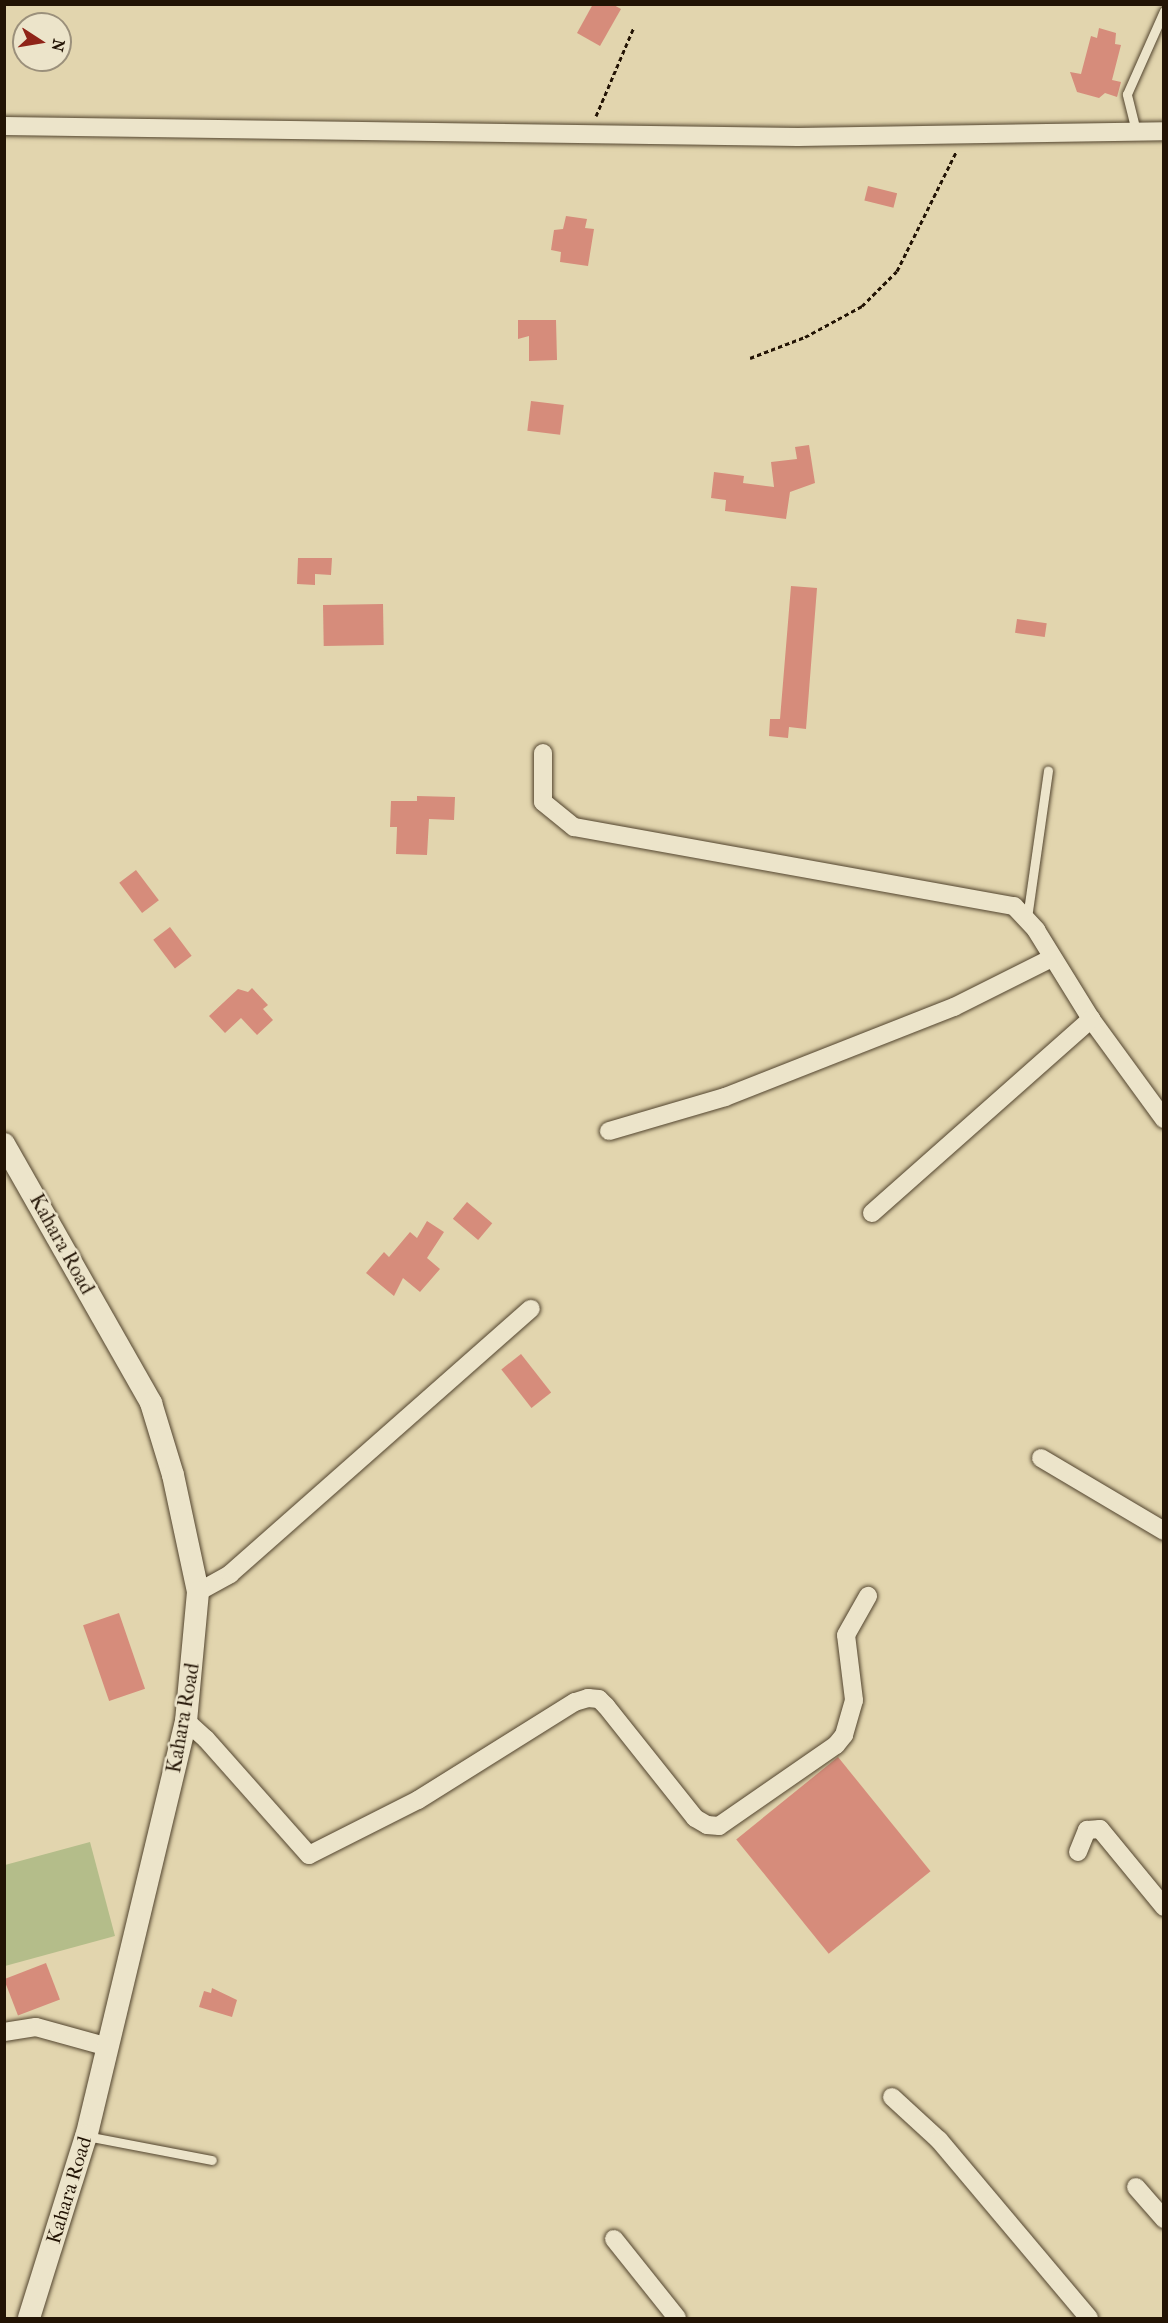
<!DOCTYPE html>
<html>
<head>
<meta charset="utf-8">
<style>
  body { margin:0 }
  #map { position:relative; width:1168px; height:2323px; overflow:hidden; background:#e2d5ae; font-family:"IM FELL French Canon",serif }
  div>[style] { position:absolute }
  .green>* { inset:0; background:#b4bd8a }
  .building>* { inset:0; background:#d68c7b; transform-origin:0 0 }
  .path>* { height:3px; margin-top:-1.5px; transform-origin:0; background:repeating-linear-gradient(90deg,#221304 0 4.5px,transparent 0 7.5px) }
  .roads { filter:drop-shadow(0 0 2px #52442e) drop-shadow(0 0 2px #52442e) }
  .service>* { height:9px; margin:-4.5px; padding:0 4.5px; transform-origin:4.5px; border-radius:4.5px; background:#ece4ca }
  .minor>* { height:18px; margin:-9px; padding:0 9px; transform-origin:9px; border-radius:9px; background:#ece4ca }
  .tertiary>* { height:22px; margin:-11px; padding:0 11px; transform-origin:11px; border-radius:11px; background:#ece4ca }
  span { translate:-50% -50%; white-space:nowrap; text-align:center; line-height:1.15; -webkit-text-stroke:5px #ece4ca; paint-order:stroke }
  .street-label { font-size:20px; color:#221304 }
  .frame { position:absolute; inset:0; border:6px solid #221304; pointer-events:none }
  .north { position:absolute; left:12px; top:12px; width:60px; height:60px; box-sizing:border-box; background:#ece4ca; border:2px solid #9b907b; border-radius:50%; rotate:102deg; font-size:16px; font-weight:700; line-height:24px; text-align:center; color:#221304 }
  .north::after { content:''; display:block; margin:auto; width:21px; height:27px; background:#8f2418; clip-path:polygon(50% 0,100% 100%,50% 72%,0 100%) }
</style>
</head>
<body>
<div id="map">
  <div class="green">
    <div style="clip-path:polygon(90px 1842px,115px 1936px,5px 1966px,5px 1865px)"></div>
  </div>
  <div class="building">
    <div style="clip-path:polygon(593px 4px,612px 4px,621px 9px,600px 46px,577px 33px)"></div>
    <div style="clip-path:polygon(1099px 28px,1116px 33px,1115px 44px,1121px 45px,1112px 80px,1121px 82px,1117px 97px,1105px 93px,1099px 98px,1077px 92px,1070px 72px,1081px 74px,1091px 36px,1097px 38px)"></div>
    <div style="left:868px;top:186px;width:30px;height:15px;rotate:14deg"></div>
    <div style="clip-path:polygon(566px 216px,587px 219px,585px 228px,594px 229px,588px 266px,560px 262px,561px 252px,551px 250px,554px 230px,563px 229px)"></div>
    <div style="clip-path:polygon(518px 320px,556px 320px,557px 360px,529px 361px,529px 336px,518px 339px)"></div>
    <div style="left:531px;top:401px;width:33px;height:30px;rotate:7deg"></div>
    <div style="clip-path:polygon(809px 445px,815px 483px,790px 492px,786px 519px,725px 511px,726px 500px,711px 498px,714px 472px,744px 476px,743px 483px,774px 487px,771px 462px,797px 459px,795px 447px)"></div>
    <div style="clip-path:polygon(298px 558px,332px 558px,331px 575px,315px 574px,315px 585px,297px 584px)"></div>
    <div style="clip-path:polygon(791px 586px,817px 588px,806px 729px,789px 727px,788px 738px,769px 736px,770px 719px,780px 719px)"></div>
    <div style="left:383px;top:604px;width:41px;height:60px;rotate:89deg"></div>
    <div style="left:1017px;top:619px;width:30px;height:14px;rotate:8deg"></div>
    <div style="clip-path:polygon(417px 796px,455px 797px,454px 820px,429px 819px,427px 855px,396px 854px,397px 827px,390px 827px,391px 801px,417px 801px)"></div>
    <div style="left:136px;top:870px;width:38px;height:21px;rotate:53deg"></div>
    <div style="left:170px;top:927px;width:36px;height:21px;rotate:53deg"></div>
    <div style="clip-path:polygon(252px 988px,268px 1005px,263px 1009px,273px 1020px,257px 1035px,241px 1018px,225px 1033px,209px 1016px,238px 989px,248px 992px)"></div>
    <div style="left:467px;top:1202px;width:33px;height:22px;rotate:40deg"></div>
    <div style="clip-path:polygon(427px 1221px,444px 1232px,427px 1258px,440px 1269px,420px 1292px,403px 1278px,394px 1296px,366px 1273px,384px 1252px,389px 1257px,410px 1232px,417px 1238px)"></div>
    <div style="left:521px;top:1354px;width:49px;height:25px;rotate:52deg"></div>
    <div style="left:119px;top:1613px;width:80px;height:38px;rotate:71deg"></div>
    <div style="left:838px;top:1757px;width:147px;height:131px;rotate:51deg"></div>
    <div style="left:46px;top:1963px;width:39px;height:45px;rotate:69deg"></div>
    <div style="clip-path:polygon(212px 1988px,237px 2000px,232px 2017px,199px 2007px,204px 1991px,211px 1993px)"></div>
  </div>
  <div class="path">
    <div style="left:596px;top:116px;width:97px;rotate:-66.9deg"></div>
    <div style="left:750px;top:358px;width:59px;rotate:-20.9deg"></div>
    <div style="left:805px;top:337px;width:65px;rotate:-28.5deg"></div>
    <div style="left:862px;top:306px;width:49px;rotate:-45deg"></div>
    <div style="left:897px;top:271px;width:133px;rotate:-63.6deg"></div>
  </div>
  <div class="roads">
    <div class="service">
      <div style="left:1136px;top:131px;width:38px;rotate:-104deg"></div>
      <div style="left:1127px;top:94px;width:91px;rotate:-66deg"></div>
      <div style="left:1027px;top:918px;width:149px;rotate:-81.9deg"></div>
      <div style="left:86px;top:2136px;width:128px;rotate:10.8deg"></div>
    </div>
    <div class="minor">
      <div style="left:4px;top:126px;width:794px;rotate:0.79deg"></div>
      <div style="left:798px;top:137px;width:366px;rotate:-0.9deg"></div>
      <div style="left:543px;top:753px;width:49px;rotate:90deg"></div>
      <div style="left:543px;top:802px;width:40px;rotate:39deg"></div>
      <div style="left:574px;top:827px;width:447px;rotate:10.2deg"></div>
      <div style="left:1014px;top:906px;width:33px;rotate:47deg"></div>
      <div style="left:1036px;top:930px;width:105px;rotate:58.3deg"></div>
      <div style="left:1091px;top:1019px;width:124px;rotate:53.9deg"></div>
      <div style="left:609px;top:1131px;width:121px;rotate:-16.3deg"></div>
      <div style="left:725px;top:1097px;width:246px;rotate:-21.5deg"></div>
      <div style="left:954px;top:1007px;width:110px;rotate:-26.6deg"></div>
      <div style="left:872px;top:1213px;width:293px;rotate:-41.5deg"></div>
      <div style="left:1041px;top:1458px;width:143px;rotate:30.7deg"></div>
      <div style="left:198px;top:1592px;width:37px;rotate:-29deg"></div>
      <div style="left:230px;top:1574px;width:401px;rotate:-41.4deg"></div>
      <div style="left:186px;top:1721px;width:27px;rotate:42deg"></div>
      <div style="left:206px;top:1739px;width:155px;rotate:48.4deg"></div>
      <div style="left:309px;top:1855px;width:122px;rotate:-26.8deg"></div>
      <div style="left:418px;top:1800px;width:185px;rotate:-32deg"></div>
      <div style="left:575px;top:1702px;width:14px;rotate:-17deg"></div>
      <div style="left:588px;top:1698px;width:11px;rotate:5deg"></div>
      <div style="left:599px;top:1699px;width:10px;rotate:45deg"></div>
      <div style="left:606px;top:1706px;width:143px;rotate:51.5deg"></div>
      <div style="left:695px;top:1818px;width:14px;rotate:30deg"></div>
      <div style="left:707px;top:1825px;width:12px;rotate:5deg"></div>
      <div style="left:719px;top:1826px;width:142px;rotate:-34.7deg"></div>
      <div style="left:836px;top:1745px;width:13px;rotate:-51deg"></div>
      <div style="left:844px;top:1735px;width:36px;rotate:-74deg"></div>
      <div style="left:854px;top:1700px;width:65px;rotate:-97deg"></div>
      <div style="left:846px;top:1635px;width:45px;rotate:-60.6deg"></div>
      <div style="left:1078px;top:1852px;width:24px;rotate:-68deg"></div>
      <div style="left:1087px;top:1830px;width:13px;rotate:-4deg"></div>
      <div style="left:1100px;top:1829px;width:101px;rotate:50.6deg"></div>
      <div style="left:4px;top:2032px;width:32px;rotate:-9deg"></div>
      <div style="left:36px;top:2027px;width:75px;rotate:15.5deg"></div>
      <div style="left:892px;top:2097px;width:64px;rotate:42.5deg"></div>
      <div style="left:939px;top:2140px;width:233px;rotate:49.9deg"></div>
      <div style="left:1136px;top:2187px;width:43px;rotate:48.8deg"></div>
      <div style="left:614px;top:2239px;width:101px;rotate:51.4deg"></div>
    </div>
    <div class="tertiary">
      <div style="left:4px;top:1144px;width:298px;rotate:60.4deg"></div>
      <div style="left:151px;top:1403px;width:75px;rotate:73deg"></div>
      <div style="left:173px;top:1475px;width:120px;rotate:77.9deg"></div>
      <div style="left:198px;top:1592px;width:130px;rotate:95.3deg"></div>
      <div style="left:186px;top:1721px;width:427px;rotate:103.5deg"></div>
      <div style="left:86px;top:2136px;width:191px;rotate:107.4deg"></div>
    </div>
  </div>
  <div class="street-label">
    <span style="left:62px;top:1244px;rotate:61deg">Kahara Road</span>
    <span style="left:183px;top:1718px;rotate:-80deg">Kahara Road</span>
    <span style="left:69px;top:2190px;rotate:-73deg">Kahara Road</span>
  </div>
  <div class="frame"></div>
  <div class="north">N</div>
</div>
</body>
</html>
